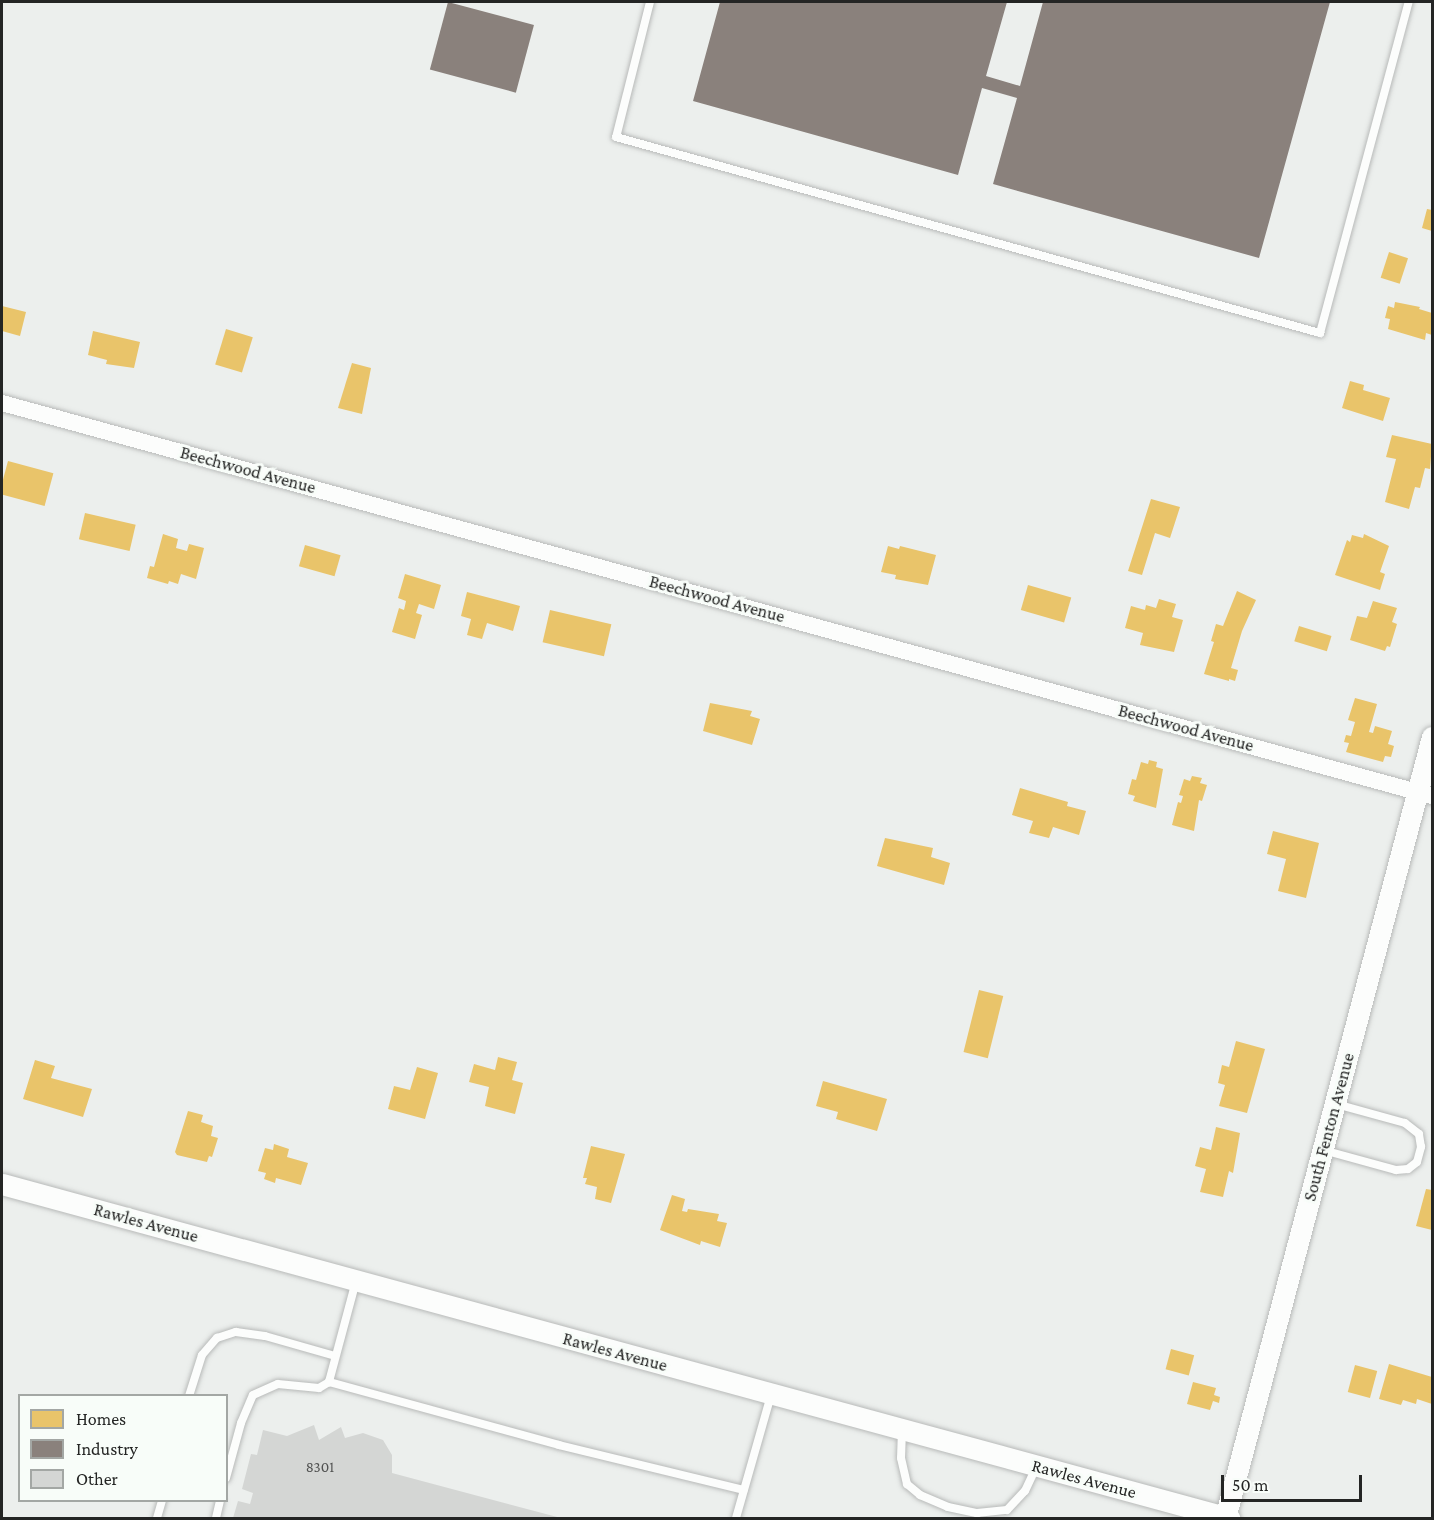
<!DOCTYPE html>
<html>
<head>
<meta charset="utf-8">
<style>
  body { margin:0 }
  #map { position:relative; width:1434px; height:1520px; overflow:hidden; background:#ecefed; font-family:"Crimson Pro",serif }
  div>[style] { position:absolute }
  .homes>* { inset:0; background:#e9c46a; transform-origin:0 0 }
  .industry>* { inset:0; background:#8a817c; transform-origin:0 0 }
  .building>* { inset:0; background:#d4d6d4 }
  .roads { filter:drop-shadow(0 0 2px #b8bab9) drop-shadow(0 0 2px #b8bab9) }
  .service>* { height:8px; margin:-4px; padding:0 4px; transform-origin:4px; border-radius:4px; background:#fcfdfc }
  .minor>* { height:16px; margin:-8px; padding:0 8px; transform-origin:8px; border-radius:8px; background:#fcfdfc }
  .tertiary>* { height:21px; margin:-10.5px; padding:0 10.5px; transform-origin:10.5px; border-radius:10.5px; background:#fcfdfc }
  span { translate:-50% -50%; white-space:nowrap; text-align:center; line-height:1.15; -webkit-text-stroke:6px #f8fdf9; paint-order:stroke }
  .number-label { font-size:15px; color:#505150 }
  .number-label span { -webkit-text-stroke-width:0 }
  .street-label { font-size:18px; color:#242524 }
  .frame { position:absolute; inset:0; border:3px solid #242524; pointer-events:none }
  .legend { position:absolute; left:18px; top:1394px; width:210px; height:108px; box-sizing:border-box; background:#f8fdf9; border:2px solid #a3a7a4; margin:0; padding:8px 10px; list-style:none; font-size:18px; color:#242524 }
  .legend li { display:flex; align-items:center; gap:12px; height:30px }
  .legend b { width:30px; border:2px solid #a3a7a4 }
  .scale { position:absolute; left:1221px; top:1475px; width:141px; height:27px; box-sizing:border-box; border:3px solid #242524; border-top:0; padding-left:8px; font-size:18px; line-height:21px; white-space:nowrap; color:#242524; -webkit-text-stroke:4px #f8fdf9; paint-order:stroke }
</style>
</head>
<body>
<div id="map">
  <div class="homes">
    <div style="clip-path:polygon(1427px 209px,1432px 210px,1432px 231px,1422px 228px)"></div>
    <div style="left:1389px;top:252px;width:20px;height:27px;rotate:18deg"></div>
    <div style="clip-path:polygon(1395px 302px,1420px 307px,1419px 309px,1432px 313px,1432px 335px,1426px 333px,1425px 340px,1388px 329px,1390px 319px,1385px 318px,1388px 306px,1394px 308px)"></div>
    <div style="clip-path:polygon(2px 306px,26px 312px,20px 336px,2px 331px)"></div>
    <div style="left:226px;top:329px;width:28px;height:37px;rotate:17deg"></div>
    <div style="clip-path:polygon(93px 331px,140px 342px,134px 368px,106px 364px,107px 360px,88px 355px)"></div>
    <div style="clip-path:polygon(352px 363px,371px 368px,362px 414px,338px 408px)"></div>
    <div style="clip-path:polygon(1350px 381px,1364px 385px,1363px 390px,1390px 398px,1383px 421px,1342px 408px)"></div>
    <div style="clip-path:polygon(1392px 435px,1432px 444px,1430px 469px,1425px 468px,1420px 488px,1415px 487px,1409px 509px,1385px 502px,1396px 459px,1386px 457px)"></div>
    <div style="left:8px;top:461px;width:47px;height:34px;rotate:15deg"></div>
    <div style="clip-path:polygon(1151px 499px,1180px 507px,1170px 538px,1155px 533px,1142px 575px,1128px 571px)"></div>
    <div style="left:85px;top:513px;width:52px;height:27px;rotate:13deg"></div>
    <div style="clip-path:polygon(163px 534px,178px 539px,176px 548px,187px 551px,189px 544px,204px 548px,196px 579px,181px 574px,178px 584px,169px 581px,168px 584px,147px 578px,150px 566px,154px 567px)"></div>
    <div style="clip-path:polygon(1364px 534px,1389px 546px,1380px 572px,1385px 574px,1380px 590px,1335px 575px,1347px 540px,1350px 542px,1352px 535px,1363px 538px)"></div>
    <div style="left:305px;top:545px;width:37px;height:22px;rotate:16deg"></div>
    <div style="clip-path:polygon(888px 546px,899px 549px,900px 546px,936px 555px,928px 585px,895px 579px,896px 575px,881px 572px)"></div>
    <div style="clip-path:polygon(405px 574px,441px 585px,434px 609px,419px 604px,416px 613px,422px 615px,415px 639px,392px 632px,399px 608px,404px 610px,406px 601px,398px 598px)"></div>
    <div style="left:1028px;top:585px;width:45px;height:26px;rotate:16deg"></div>
    <div style="clip-path:polygon(1237px 591px,1256px 600px,1242px 631px,1231px 668px,1238px 670px,1235px 681px,1229px 679px,1229px 681px,1204px 674px,1214px 642px,1211px 641px,1216px 624px,1223px 626px)"></div>
    <div style="clip-path:polygon(467px 592px,520px 606px,513px 631px,487px 623px,482px 639px,467px 635px,471px 619px,461px 616px)"></div>
    <div style="clip-path:polygon(1159px 599px,1176px 604px,1172px 617px,1183px 620px,1174px 652px,1140px 645px,1143px 633px,1125px 628px,1131px 606px,1145px 610px,1146px 605px,1156px 608px)"></div>
    <div style="clip-path:polygon(1373px 601px,1397px 608px,1392px 622px,1397px 624px,1390px 647px,1387px 646px,1385px 651px,1350px 640px,1357px 616px,1367px 618px)"></div>
    <div style="left:550px;top:610px;width:63px;height:33px;rotate:13deg"></div>
    <div style="left:1299px;top:626px;width:34px;height:16px;rotate:17deg"></div>
    <div style="clip-path:polygon(1355px 698px,1377px 704px,1369px 732px,1373px 733px,1375px 726px,1392px 731px,1388px 744px,1394px 746px,1391px 757px,1385px 756px,1383px 762px,1346px 752px,1349px 743px,1344px 742px,1346px 735px,1351px 736px,1355px 722px,1348px 720px)"></div>
    <div style="clip-path:polygon(710px 703px,752px 711px,750px 716px,760px 719px,752px 745px,703px 731px)"></div>
    <div style="clip-path:polygon(1149px 760px,1157px 762px,1156px 767px,1163px 769px,1156px 808px,1133px 801px,1135px 796px,1128px 794px,1132px 779px,1136px 780px,1141px 762px,1148px 764px)"></div>
    <div style="clip-path:polygon(1192px 776px,1202px 778px,1200px 783px,1207px 785px,1202px 801px,1199px 800px,1194px 831px,1172px 825px,1178px 802px,1181px 803px,1183px 796px,1179px 795px,1184px 779px,1190px 781px)"></div>
    <div style="clip-path:polygon(1020px 788px,1068px 802px,1067px 806px,1086px 811px,1079px 835px,1053px 827px,1049px 838px,1029px 833px,1033px 821px,1012px 815px)"></div>
    <div style="clip-path:polygon(1273px 831px,1319px 843px,1306px 898px,1278px 891px,1286px 859px,1267px 854px)"></div>
    <div style="clip-path:polygon(885px 838px,933px 848px,931px 857px,950px 863px,944px 885px,877px 866px)"></div>
    <div style="left:979px;top:990px;width:25px;height:64px;rotate:14deg"></div>
    <div style="clip-path:polygon(1236px 1041px,1265px 1049px,1247px 1113px,1219px 1106px,1225px 1085px,1218px 1083px,1222px 1065px,1229px 1067px)"></div>
    <div style="clip-path:polygon(498px 1057px,517px 1062px,512px 1080px,523px 1083px,515px 1114px,485px 1106px,489px 1087px,469px 1082px,474px 1064px,495px 1070px)"></div>
    <div style="clip-path:polygon(35px 1060px,55px 1066px,51px 1078px,92px 1089px,83px 1117px,23px 1099px)"></div>
    <div style="clip-path:polygon(417px 1067px,438px 1073px,425px 1119px,388px 1109px,394px 1086px,410px 1090px)"></div>
    <div style="clip-path:polygon(823px 1081px,887px 1099px,877px 1131px,836px 1119px,838px 1112px,816px 1106px)"></div>
    <div style="clip-path:polygon(188px 1111px,203px 1115px,201px 1122px,213px 1126px,211px 1136px,218px 1138px,212px 1157px,209px 1156px,207px 1162px,177px 1155px,175px 1152px)"></div>
    <div style="clip-path:polygon(1216px 1127px,1240px 1133px,1233px 1173px,1229px 1171px,1223px 1197px,1200px 1192px,1206px 1169px,1195px 1166px,1200px 1147px,1211px 1150px)"></div>
    <div style="clip-path:polygon(274px 1144px,289px 1149px,287px 1157px,308px 1163px,301px 1185px,276px 1178px,275px 1183px,264px 1179px,266px 1173px,258px 1171px,265px 1148px,273px 1150px)"></div>
    <div style="clip-path:polygon(591px 1146px,625px 1154px,611px 1203px,595px 1199px,597px 1187px,585px 1184px,587px 1178px,583px 1178px)"></div>
    <div style="clip-path:polygon(1426px 1189px,1432px 1190px,1432px 1230px,1416px 1226px)"></div>
    <div style="clip-path:polygon(672px 1195px,685px 1199px,682px 1211px,687px 1212px,688px 1209px,719px 1214px,717px 1221px,727px 1223px,720px 1247px,701px 1241px,700px 1245px,660px 1230px)"></div>
    <div style="left:1171px;top:1349px;width:24px;height:21px;rotate:15deg"></div>
    <div style="clip-path:polygon(1389px 1364px,1432px 1377px,1432px 1404px,1417px 1399px,1416px 1404px,1403px 1400px,1401px 1405px,1379px 1399px)"></div>
    <div style="left:1355px;top:1365px;width:23px;height:28px;rotate:15deg"></div>
    <div style="clip-path:polygon(1193px 1382px,1216px 1388px,1214px 1395px,1220px 1397px,1219px 1403px,1213px 1401px,1210px 1410px,1187px 1404px)"></div>
  </div>
  <div class="industry">
    <div style="left:448px;top:2px;width:89px;height:70px;rotate:15deg"></div>
    <div style="clip-path:polygon(720px 2px,1007px 2px,986px 76px,1020px 86px,1043px 2px,1330px 2px,1259px 258px,993px 184px,1017px 98px,982px 88px,958px 175px,693px 101px)"></div>
  </div>
  <div class="building">
    <div style="clip-path:polygon(314px 1425px,319px 1440px,341px 1427px,345px 1438px,363px 1433px,383px 1440px,392px 1455px,392px 1473px,561px 1518px,233px 1518px,238px 1501px,250px 1504px,253px 1493px,242px 1489px,251px 1454px,257px 1455px,263px 1430px,287px 1436px)"></div>
  </div>
  <div class="roads">
    <div class="service">
      <div style="left:650px;top:2px;width:139px;rotate:104.1deg"></div>
      <div style="left:616px;top:137px;width:731px;rotate:15.56deg"></div>
      <div style="left:1320px;top:333px;width:343px;rotate:-75deg"></div>
      <div style="left:1323px;top:1150px;width:76px;rotate:15.3deg"></div>
      <div style="left:1396px;top:1170px;width:12px;rotate:-5deg"></div>
      <div style="left:1408px;top:1169px;width:11px;rotate:-38deg"></div>
      <div style="left:1417px;top:1162px;width:16px;rotate:-75deg"></div>
      <div style="left:1421px;top:1147px;width:13px;rotate:-99deg"></div>
      <div style="left:1419px;top:1134px;width:18px;rotate:-142deg"></div>
      <div style="left:1405px;top:1123px;width:72px;rotate:-164.6deg"></div>
      <div style="left:356px;top:1281px;width:105px;rotate:105deg"></div>
      <div style="left:329px;top:1382px;width:238px;rotate:15.3deg"></div>
      <div style="left:559px;top:1445px;width:190px;rotate:13.7deg"></div>
      <div style="left:189px;top:1396px;width:43px;rotate:-72.4deg"></div>
      <div style="left:202px;top:1355px;width:23px;rotate:-49deg"></div>
      <div style="left:217px;top:1338px;width:20px;rotate:-18deg"></div>
      <div style="left:236px;top:1332px;width:29px;rotate:8deg"></div>
      <div style="left:265px;top:1336px;width:73px;rotate:15.9deg"></div>
      <div style="left:902px;top:1430px;width:28px;rotate:92deg"></div>
      <div style="left:901px;top:1458px;width:27px;rotate:77deg"></div>
      <div style="left:907px;top:1484px;width:17px;rotate:40deg"></div>
      <div style="left:920px;top:1495px;width:30px;rotate:23deg"></div>
      <div style="left:948px;top:1507px;width:30px;rotate:12deg"></div>
      <div style="left:977px;top:1513px;width:30px;rotate:-6deg"></div>
      <div style="left:1007px;top:1510px;width:26px;rotate:-47deg"></div>
      <div style="left:1025px;top:1491px;width:26px;rotate:-65deg"></div>
      <div style="left:226px;top:1478px;width:57px;rotate:-74.7deg"></div>
      <div style="left:241px;top:1423px;width:30px;rotate:-67deg"></div>
      <div style="left:253px;top:1395px;width:27px;rotate:-24deg"></div>
      <div style="left:278px;top:1384px;width:41px;rotate:5.6deg"></div>
      <div style="left:319px;top:1388px;width:12px;rotate:-31deg"></div>
      <div style="left:157px;top:1518px;width:19px;rotate:-74deg"></div>
      <div style="left:216px;top:1518px;width:18px;rotate:-77deg"></div>
      <div style="left:736px;top:1518px;width:128px;rotate:-74.1deg"></div>
    </div>
    <div class="minor">
      <div style="left:2px;top:403px;width:1483px;rotate:15.37deg"></div>
    </div>
    <div class="tertiary">
      <div style="left:2px;top:1184px;width:1272px;rotate:15.23deg"></div>
      <div style="left:1225px;top:1518px;width:808px;rotate:-75.16deg"></div>
    </div>
  </div>
  <div class="number-label">
    <span style="left:320px;top:1468px">8301</span>
  </div>
  <div class="street-label">
    <span style="left:248px;top:470px;rotate:15deg">Beechwood Avenue</span>
    <span style="left:717px;top:599px;rotate:15deg">Beechwood Avenue</span>
    <span style="left:1186px;top:728px;rotate:15deg">Beechwood Avenue</span>
    <span style="left:1329px;top:1127px;rotate:-75deg">South Fenton Avenue</span>
    <span style="left:146px;top:1223px;rotate:15deg">Rawles Avenue</span>
    <span style="left:615px;top:1352px;rotate:15deg">Rawles Avenue</span>
    <span style="left:1084px;top:1479px;rotate:15deg">Rawles Avenue</span>
  </div>
  <div class="frame"></div>
  <ul class="legend">
  <li><b style="height:16px;background:#e9c46a"></b>Homes</li>
  <li><b style="height:16px;background:#8a817c"></b>Industry</li>
  <li><b style="height:16px;background:#d4d6d4"></b>Other</li>
  </ul>
  <div class="scale">50 m</div>
</div>
</body>
</html>
